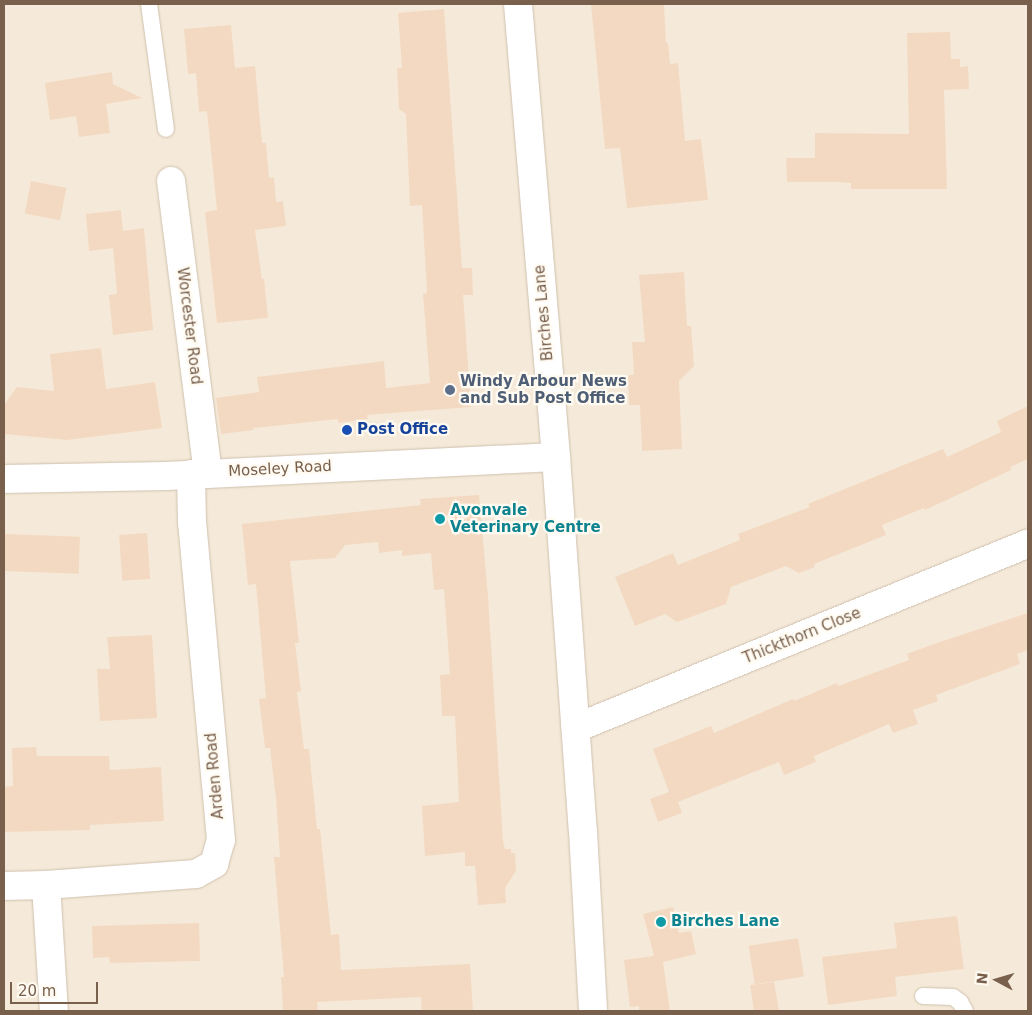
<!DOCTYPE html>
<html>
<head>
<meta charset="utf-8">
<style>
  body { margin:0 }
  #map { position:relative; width:1032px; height:1015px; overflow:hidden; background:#fdf7eb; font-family:"DejaVu Sans",sans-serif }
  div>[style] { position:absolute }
  .residential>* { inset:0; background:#f5ead9; transform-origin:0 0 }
  .building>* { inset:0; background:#f3d9c2; transform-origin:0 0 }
  .roads { filter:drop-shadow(0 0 1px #d0c0af) drop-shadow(0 0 1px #d0c0af) }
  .service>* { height:16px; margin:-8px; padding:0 8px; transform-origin:8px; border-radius:8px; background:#fff }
  .minor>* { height:28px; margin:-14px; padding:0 14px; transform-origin:14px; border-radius:14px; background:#fff }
  .tertiary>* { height:28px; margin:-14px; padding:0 14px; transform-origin:14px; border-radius:14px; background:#fff }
  .dots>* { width:14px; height:14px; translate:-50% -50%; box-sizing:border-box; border:2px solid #fffbf2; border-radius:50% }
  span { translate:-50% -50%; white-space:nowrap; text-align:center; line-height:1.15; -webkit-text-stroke:4.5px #fffbf2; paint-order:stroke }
  .street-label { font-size:15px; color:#79604d }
  .service-label { font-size:15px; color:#4e5e75; font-weight:700 }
  .left { translate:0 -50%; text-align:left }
  .transit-label { font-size:15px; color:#164399; font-weight:700 }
  .culture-label { font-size:15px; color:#0d838f; font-weight:700 }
  .frame { position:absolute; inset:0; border:5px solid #79604d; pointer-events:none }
  .north { position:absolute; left:972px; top:955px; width:50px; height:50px; -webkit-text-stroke:4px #fffbf2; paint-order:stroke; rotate:276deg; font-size:14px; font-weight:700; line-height:20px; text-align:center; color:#79604d }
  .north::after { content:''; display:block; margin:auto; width:18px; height:22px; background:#79604d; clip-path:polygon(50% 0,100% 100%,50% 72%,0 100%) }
  .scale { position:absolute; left:10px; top:982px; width:88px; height:22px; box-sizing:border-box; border:2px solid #79604d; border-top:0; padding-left:6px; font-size:15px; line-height:18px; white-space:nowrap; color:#79604d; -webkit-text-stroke:4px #fffbf2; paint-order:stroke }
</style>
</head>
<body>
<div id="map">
  <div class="residential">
    <div style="left:4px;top:4px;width:1024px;height:1007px"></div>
  </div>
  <div class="building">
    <div style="clip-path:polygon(591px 4px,664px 4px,666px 43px,668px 43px,670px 64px,678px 63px,685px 141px,701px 139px,708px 200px,627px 208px,620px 148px,605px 149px)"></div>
    <div style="clip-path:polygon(444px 9px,462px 268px,472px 268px,473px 295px,463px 295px,471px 407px,367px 415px,368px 419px,338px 423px,338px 419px,253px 428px,254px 430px,221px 434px,216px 398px,259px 392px,257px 377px,384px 361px,386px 388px,430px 383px,423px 294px,427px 293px,422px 205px,410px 206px,406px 114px,399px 109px,397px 68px,402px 68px,398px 13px)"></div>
    <div style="clip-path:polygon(231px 25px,235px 68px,255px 66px,262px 143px,266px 143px,269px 178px,274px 177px,276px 202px,283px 201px,286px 226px,255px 230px,262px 279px,264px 279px,268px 318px,217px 323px,205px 212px,217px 210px,207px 111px,199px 112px,196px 73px,188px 74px,184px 29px)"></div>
    <div style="clip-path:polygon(950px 32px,951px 59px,960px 59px,960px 67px,968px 66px,969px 89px,944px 90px,947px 189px,851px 189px,851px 183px,838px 182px,787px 182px,786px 158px,815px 158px,815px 133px,909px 134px,907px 33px)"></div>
    <div style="clip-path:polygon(112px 72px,113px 84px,142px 98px,106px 104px,110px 133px,79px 137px,76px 116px,50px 120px,45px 83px)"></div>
    <div style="left:31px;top:181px;width:36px;height:33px;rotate:11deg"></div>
    <div style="clip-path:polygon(121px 210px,123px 231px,144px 228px,153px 330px,113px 335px,109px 295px,117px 294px,113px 248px,89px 251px,86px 214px)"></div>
    <div style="clip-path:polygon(684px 272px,687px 326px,691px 326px,694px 366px,679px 381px,682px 449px,642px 451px,640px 405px,629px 405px,628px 375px,634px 375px,632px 342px,645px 342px,639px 275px)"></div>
    <div style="clip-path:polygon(101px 348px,106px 389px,155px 382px,162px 428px,67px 440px,4px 434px,4px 405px,17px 387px,54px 391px,50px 354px)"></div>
    <div style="clip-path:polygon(1028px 406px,1028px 459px,1010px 467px,1011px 470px,925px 510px,924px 508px,882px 525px,886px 535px,814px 564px,815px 567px,799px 573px,786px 566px,731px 587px,726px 604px,677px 622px,665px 614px,635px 626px,615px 577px,673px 553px,678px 565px,740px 540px,738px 534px,810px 507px,808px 504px,943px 449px,947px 457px,1001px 432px,997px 421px)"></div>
    <div style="clip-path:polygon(479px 495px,488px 596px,503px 841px,505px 849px,511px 849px,511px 853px,515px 853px,516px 871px,505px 888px,506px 903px,478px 905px,475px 866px,465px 866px,465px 852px,425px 856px,422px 806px,459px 802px,455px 716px,442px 716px,440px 675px,450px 674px,444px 589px,434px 590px,431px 553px,402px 556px,402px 550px,379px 553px,378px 542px,345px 545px,335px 558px,290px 561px,299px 643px,295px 643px,301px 691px,297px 692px,304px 749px,309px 749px,317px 829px,320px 829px,331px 935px,339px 934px,341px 970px,470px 964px,473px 1011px,422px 1011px,421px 997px,317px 1002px,318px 1011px,283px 1011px,281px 977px,284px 977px,274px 857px,280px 857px,276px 799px,270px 748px,265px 748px,259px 699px,266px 698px,256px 584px,248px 585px,242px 524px,421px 505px,420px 499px)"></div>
    <div style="left:147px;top:533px;width:46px;height:28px;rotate:86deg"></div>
    <div style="left:4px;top:534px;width:76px;height:37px;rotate:2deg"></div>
    <div style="clip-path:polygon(1028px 613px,1028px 650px,1017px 654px,1020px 664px,936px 695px,938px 701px,913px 710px,918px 724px,893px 733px,889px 724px,814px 756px,816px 762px,784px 775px,779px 762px,678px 802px,682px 813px,658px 822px,650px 799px,669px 792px,653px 749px,711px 726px,714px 733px,793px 699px,794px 701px,837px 683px,838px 686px,909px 660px,907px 654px,934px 644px)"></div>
    <div style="clip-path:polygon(152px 635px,157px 718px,100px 721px,97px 669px,110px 669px,107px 637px)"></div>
    <div style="clip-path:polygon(36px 747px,37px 756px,109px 756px,110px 770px,161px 767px,164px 821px,90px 825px,90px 830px,4px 832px,4px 787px,13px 786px,12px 748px)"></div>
    <div style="clip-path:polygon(673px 907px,679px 933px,691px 931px,696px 954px,663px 962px,670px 1011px,639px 1011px,639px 1006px,630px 1007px,624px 960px,654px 956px,643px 914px)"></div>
    <div style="clip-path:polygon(957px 916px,964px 969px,895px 977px,897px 996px,828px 1005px,822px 957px,897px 948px,894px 923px)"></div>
    <div style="clip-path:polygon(199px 923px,200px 961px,110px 963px,109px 957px,93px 958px,92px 926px)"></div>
    <div style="left:798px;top:938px;width:39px;height:50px;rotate:81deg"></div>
    <div style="clip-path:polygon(774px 982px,779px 1011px,754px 1011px,750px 985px)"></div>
  </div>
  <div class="roads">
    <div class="service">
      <div style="left:149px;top:4px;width:126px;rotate:82.3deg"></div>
      <div style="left:923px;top:996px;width:30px;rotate:2deg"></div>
      <div style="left:953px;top:997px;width:9px;rotate:36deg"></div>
      <div style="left:960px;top:1002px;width:10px;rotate:61deg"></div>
    </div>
    <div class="minor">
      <div style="left:171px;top:181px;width:293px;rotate:82.8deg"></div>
      <div style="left:4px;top:479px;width:162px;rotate:-1.1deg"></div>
      <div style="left:166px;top:476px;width:390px;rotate:-2.8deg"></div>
      <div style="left:576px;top:728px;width:488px;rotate:-22.2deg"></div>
      <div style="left:46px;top:885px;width:126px;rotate:86.4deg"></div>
      <div style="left:4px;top:886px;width:42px;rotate:-1.4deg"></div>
      <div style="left:46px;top:885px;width:150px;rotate:-4.2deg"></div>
      <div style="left:196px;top:874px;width:21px;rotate:-29deg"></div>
      <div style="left:214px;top:864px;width:25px;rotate:-74deg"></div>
      <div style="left:221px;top:840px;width:318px;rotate:-95.2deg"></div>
      <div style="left:192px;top:523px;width:49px;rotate:-91.2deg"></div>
    </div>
    <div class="tertiary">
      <div style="left:518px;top:4px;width:455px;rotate:85.2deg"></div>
      <div style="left:556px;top:457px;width:375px;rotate:85.9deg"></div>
      <div style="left:583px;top:831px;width:180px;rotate:86.8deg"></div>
    </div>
  </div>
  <div class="dots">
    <div style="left:450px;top:390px;background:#5c6f8a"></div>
    <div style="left:347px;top:430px;background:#1a4fb4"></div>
    <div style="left:440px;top:519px;background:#0f9aa8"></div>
    <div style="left:661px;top:922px;background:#0f9aa8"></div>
  </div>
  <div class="street-label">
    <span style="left:544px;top:313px;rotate:-95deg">Birches Lane</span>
    <span style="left:189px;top:326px;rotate:83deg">Worcester Road</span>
    <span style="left:280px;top:469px;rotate:-3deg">Moseley Road</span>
    <span style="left:802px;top:636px;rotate:-22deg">Thickthorn Close</span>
    <span style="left:215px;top:776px;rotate:-95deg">Arden Road</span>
  </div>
  <div class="service-label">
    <span class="left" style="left:460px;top:390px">Windy Arbour News<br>and Sub Post Office</span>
  </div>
  <div class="transit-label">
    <span class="left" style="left:357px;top:430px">Post Office</span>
  </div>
  <div class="culture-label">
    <span class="left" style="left:450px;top:519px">Avonvale<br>Veterinary Centre</span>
    <span class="left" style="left:671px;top:922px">Birches Lane</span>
  </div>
  <div class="frame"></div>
  <div class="north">N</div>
  <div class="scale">20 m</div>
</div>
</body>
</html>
